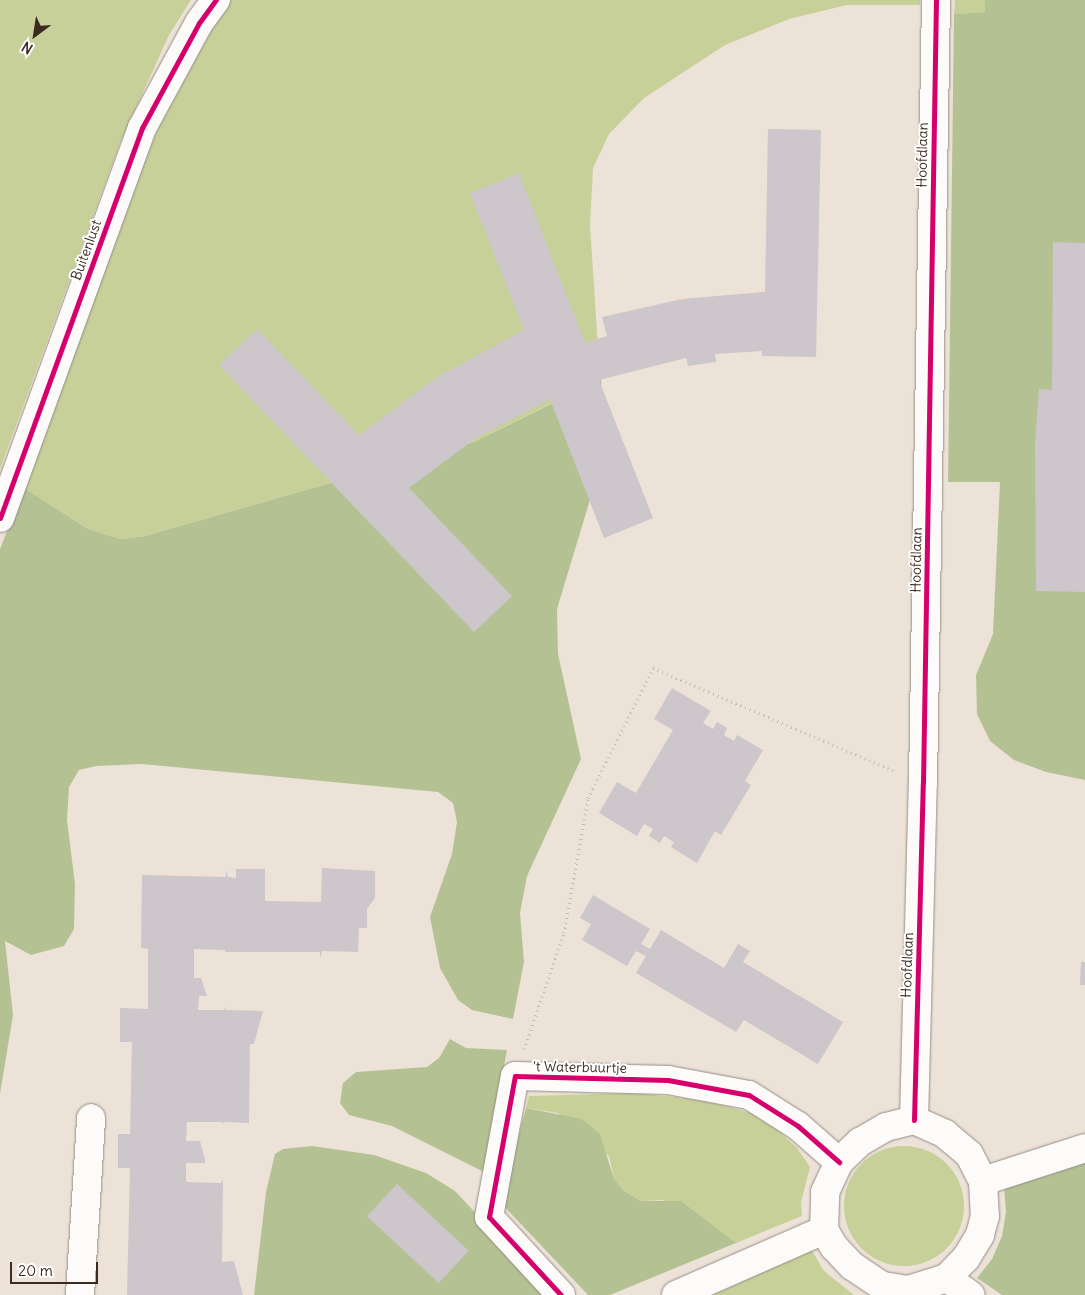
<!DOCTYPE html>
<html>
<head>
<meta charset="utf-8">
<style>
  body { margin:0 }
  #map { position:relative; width:1085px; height:1295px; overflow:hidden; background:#ede2d7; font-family:Delius,sans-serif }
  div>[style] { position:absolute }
  .green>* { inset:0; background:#c8d09a }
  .round { border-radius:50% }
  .forest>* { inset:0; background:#b4c293 }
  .building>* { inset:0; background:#cdc6cb; transform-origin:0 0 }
  .path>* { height:3px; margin-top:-1.5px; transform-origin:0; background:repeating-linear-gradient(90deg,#c0bcb8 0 1px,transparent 0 5px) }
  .roads { filter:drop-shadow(0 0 1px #958d85) drop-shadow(0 0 1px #958d85) }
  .minor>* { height:28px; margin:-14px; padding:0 14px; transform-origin:14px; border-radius:14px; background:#fcfbf9 }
  .cycleway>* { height:5px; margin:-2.5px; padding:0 2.5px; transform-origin:2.5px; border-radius:2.5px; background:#d6006c }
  span { translate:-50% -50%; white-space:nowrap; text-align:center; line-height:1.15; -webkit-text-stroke:4px #fff; paint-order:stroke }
  .street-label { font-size:14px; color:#3b2a1e }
  .north { position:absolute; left:10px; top:10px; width:50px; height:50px; -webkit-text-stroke:4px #fff; paint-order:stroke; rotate:211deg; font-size:14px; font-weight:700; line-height:20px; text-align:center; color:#3b2a1e }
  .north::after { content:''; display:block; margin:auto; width:18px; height:22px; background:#3b2a1e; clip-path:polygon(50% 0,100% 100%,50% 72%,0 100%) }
  .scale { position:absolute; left:10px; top:1262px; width:88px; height:22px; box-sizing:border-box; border:2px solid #3b2a1e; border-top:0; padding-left:6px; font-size:15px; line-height:18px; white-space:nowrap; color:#3b2a1e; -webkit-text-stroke:4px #fff; paint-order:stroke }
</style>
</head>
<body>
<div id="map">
  <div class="green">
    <div style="clip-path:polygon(0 0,191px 0,169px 35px,120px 143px,0 469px)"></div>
    <div style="clip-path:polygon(229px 0,920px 0,920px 5px,847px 5px,789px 19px,725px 45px,644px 98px,609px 134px,593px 168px,590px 225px,600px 379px,474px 442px,145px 536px,121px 539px,88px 529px,24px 488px,126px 205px,167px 107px)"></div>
    <div style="clip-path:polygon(955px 0,985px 0,985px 12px,954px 14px)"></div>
    <div style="clip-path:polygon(635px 1093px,703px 1100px,751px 1113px,779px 1131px,797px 1148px,810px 1167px,801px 1202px,802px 1216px,736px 1243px,708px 1224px,663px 1200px,641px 1201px,624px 1191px,614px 1179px,609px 1156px,558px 1113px,526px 1108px,529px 1096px)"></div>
    <div class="round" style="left:844px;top:1146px;width:120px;height:120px"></div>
    <div style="clip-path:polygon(811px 1249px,824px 1271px,854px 1295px,713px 1295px)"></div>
  </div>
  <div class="forest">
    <div style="clip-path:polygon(985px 0,1085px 0,1085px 780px,1046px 772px,1014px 760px,990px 741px,977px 714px,976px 675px,993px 634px,1000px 482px,948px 482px,954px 14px,985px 12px)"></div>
    <div style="clip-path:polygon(601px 379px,603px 424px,599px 470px,557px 609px,558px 654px,581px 759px,527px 876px,520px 913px,524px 962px,513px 1019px,472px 1010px,458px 1000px,440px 968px,430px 917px,452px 854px,457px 822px,453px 803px,438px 792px,142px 764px,96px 766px,79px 770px,69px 787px,67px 820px,75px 884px,74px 929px,64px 946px,31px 955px,5px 941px,13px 1015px,0 1094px,0 549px,24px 488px,88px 529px,121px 539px,145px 536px,474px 442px)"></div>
    <div style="clip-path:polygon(450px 1039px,466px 1048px,507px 1050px,484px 1172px,392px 1126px,349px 1115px,340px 1103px,343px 1083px,356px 1072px,427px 1067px,439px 1058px)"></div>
    <div style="clip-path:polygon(526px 1108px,582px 1119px,600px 1134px,614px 1179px,624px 1191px,641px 1201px,681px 1201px,736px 1243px,610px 1295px,588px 1295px,501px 1203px)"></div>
    <div style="clip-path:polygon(312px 1146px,374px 1155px,426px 1173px,455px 1191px,552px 1295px,254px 1295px,266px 1192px,275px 1154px,283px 1149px)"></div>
    <div style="clip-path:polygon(1085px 1155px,1085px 1295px,1002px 1295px,977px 1278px,992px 1259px,1002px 1236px,1006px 1212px,1004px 1186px)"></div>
  </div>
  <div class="building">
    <div style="clip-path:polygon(768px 129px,821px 130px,816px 357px,762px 356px,762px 351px,715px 354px,716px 362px,688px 366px,686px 358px,599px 380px,653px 518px,604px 538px,550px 399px,476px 438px,409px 488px,512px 596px,474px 632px,219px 365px,257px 329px,359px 435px,437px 377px,524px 330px,470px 193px,519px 173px,585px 343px,607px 336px,602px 317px,682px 299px,765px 292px)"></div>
    <div style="clip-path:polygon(1053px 242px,1085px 243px,1085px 592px,1036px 591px,1035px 443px,1039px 389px,1052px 390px)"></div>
    <div style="clip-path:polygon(672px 688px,711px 711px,703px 723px,713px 729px,717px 722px,727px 728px,724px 735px,734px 741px,737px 735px,763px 750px,745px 781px,751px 785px,721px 835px,715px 831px,697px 863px,671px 847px,674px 842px,664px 836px,660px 843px,649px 836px,653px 829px,644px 824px,637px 836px,599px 813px,617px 782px,636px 793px,673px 730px,654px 719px)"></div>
    <div style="clip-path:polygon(322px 868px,375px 871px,375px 898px,367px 909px,367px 928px,359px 928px,358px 952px,322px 951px,320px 958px,320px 952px,225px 952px,225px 950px,194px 949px,194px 978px,201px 978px,207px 996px,199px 996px,198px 1010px,224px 1010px,226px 1007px,226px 1010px,263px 1011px,254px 1044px,250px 1044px,249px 1123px,224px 1122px,222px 1125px,222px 1122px,187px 1122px,186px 1141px,200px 1141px,205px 1160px,205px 1163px,186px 1163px,186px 1182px,221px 1183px,223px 1180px,222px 1262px,234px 1261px,243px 1295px,127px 1295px,130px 1168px,118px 1168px,118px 1134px,130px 1134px,132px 1042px,120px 1042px,120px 1008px,148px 1009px,148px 949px,141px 948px,142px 875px,226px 877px,226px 869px,228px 877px,236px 878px,236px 869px,265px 869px,265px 901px,321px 902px)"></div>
    <div style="clip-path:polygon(593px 895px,650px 929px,641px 944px,650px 949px,661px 930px,724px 968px,738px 944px,750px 951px,743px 962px,843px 1022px,818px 1064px,744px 1020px,736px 1032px,636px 973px,646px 956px,636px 951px,627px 966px,582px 940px,591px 924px,580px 918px)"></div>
    <div style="clip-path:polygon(1081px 962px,1085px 962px,1085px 985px,1080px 985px)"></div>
    <div style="left:397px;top:1184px;width:98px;height:44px;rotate:43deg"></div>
  </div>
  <div class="path">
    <div style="left:524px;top:1049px;width:123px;rotate:-71deg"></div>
    <div style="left:564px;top:933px;width:137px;rotate:-79.9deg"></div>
    <div style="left:588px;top:798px;width:145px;rotate:-63.4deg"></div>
    <div style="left:653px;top:668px;width:263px;rotate:23.1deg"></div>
  </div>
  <div class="roads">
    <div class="minor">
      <div style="left:0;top:518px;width:415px;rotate:-70deg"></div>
      <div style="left:142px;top:128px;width:119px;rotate:-61.5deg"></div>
      <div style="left:199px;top:23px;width:29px;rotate:-54deg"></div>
      <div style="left:914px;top:1120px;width:337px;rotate:-88.5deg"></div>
      <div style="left:923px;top:783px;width:783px;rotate:-89.05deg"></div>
      <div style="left:914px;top:1120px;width:34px;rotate:24deg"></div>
      <div style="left:945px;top:1134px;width:31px;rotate:40deg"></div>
      <div style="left:969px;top:1154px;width:30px;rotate:63deg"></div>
      <div style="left:983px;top:1181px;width:35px;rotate:87deg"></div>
      <div style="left:985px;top:1216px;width:20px;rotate:105deg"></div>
      <div style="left:980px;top:1235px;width:27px;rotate:121deg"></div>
      <div style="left:966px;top:1258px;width:28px;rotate:134deg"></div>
      <div style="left:947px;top:1278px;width:41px;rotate:162.9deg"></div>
      <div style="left:908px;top:1290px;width:26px;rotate:-171deg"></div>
      <div style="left:882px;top:1286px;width:36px;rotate:-146deg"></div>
      <div style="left:852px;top:1266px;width:26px;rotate:-133deg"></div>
      <div style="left:834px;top:1247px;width:20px;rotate:-120deg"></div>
      <div style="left:824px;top:1230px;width:38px;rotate:-88deg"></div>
      <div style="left:825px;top:1192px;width:33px;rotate:-65deg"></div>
      <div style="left:839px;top:1162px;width:29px;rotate:-44deg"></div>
      <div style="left:860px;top:1142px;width:30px;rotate:-30deg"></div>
      <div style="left:886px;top:1127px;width:29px;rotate:-14deg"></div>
      <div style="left:983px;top:1181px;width:107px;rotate:-17.9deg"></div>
      <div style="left:947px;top:1278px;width:29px;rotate:36deg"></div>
      <div style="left:80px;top:1295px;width:177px;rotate:-86.4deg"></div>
      <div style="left:561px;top:1295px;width:106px;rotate:-132.7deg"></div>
      <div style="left:489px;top:1217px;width:143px;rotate:-79.6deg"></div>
      <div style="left:515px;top:1076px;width:153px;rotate:1.5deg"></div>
      <div style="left:668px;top:1080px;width:82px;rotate:10.5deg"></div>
      <div style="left:749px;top:1095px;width:58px;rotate:32.3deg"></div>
      <div style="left:798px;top:1126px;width:55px;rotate:41.3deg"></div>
      <div style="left:676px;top:1295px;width:162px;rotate:-23.7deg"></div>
    </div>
  </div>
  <div class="cycleway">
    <div style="left:0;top:518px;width:415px;rotate:-70deg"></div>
    <div style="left:142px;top:128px;width:119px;rotate:-61.5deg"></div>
    <div style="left:199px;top:23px;width:29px;rotate:-54deg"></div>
    <div style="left:914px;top:1120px;width:337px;rotate:-88.5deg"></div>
    <div style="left:923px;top:783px;width:783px;rotate:-89.05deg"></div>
    <div style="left:561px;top:1295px;width:106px;rotate:-132.7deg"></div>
    <div style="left:489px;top:1217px;width:143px;rotate:-79.6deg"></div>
    <div style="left:515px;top:1076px;width:153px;rotate:1.5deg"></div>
    <div style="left:668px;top:1080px;width:82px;rotate:10.5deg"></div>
    <div style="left:749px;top:1095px;width:58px;rotate:32.3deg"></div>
    <div style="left:798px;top:1126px;width:55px;rotate:41.3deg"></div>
  </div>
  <div class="street-label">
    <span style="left:922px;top:155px;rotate:-89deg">Hoofdlaan</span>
    <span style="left:86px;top:250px;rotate:-70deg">Buitenlust</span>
    <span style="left:916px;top:560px;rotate:-89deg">Hoofdlaan</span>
    <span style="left:907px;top:965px;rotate:-88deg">Hoofdlaan</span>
    <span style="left:580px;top:1067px;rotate:1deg">'t Waterbuurtje</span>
  </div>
  <div class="north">N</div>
  <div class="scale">20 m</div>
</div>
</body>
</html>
